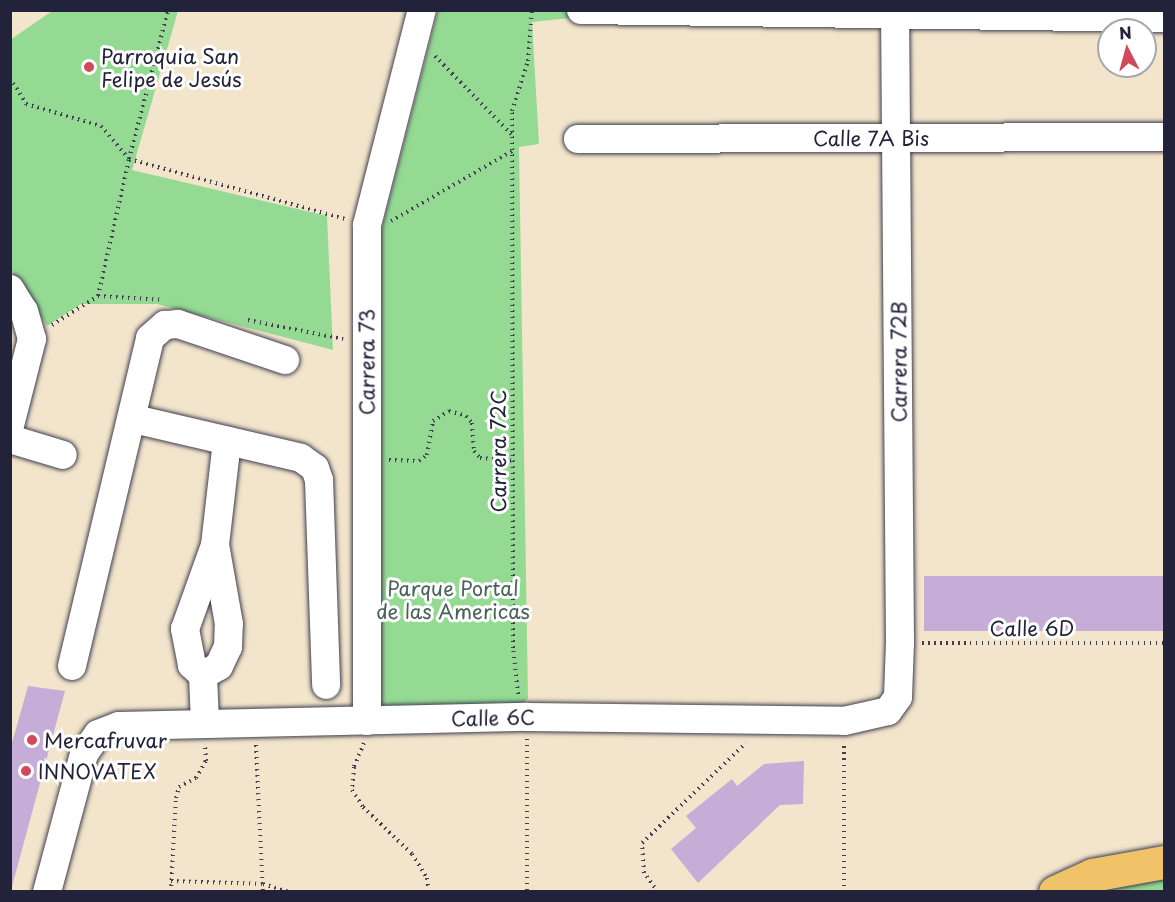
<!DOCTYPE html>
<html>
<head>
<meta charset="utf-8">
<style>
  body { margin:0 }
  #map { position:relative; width:1175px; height:902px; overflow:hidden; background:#f2e5cb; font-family:"Playpen Sans",sans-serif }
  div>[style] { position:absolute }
  .green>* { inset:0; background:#94da93 }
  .building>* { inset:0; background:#c5add8; transform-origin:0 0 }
  .path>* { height:4px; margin-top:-2px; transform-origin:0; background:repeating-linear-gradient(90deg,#413f51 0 1.5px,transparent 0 6px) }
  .roads { filter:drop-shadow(0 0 2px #413f51) drop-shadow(0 0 2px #413f51) }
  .minor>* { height:28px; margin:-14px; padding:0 14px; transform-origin:14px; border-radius:14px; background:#fff }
  .highway>* { height:33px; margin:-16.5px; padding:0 16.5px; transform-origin:16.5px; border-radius:16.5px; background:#f1c369 }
  .dots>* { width:16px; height:16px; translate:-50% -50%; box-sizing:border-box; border:3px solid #fff; border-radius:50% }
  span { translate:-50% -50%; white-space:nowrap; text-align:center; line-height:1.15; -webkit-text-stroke:6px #fff; paint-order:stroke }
  .poi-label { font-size:20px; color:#22223b }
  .left { translate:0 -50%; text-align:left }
  .street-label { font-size:20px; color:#22223b }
  .park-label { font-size:20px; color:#4a625a }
  .frame { position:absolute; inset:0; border:12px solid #22223b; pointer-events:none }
  .north { position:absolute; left:1097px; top:18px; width:60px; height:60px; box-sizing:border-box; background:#fff; border:2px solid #a7a7b1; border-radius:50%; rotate:354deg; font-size:16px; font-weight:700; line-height:24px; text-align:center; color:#22223b }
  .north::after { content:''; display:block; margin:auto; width:21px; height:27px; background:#d1495b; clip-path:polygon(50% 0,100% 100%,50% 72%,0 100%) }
</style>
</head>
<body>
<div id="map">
  <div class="green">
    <div style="clip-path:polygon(52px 11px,178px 11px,132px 170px,327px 216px,333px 350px,157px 304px,81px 304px,47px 326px,11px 269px,10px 40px)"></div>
    <div style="clip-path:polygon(438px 11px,570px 11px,570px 18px,532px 22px,539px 144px,519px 147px,528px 698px,518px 708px,380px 705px,379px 240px)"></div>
    <div style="clip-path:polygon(1164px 875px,1164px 890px,1078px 892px)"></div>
  </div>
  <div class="building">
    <div style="left:1164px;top:576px;width:55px;height:240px;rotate:90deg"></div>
    <div style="clip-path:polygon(28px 686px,65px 691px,11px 890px,10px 750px)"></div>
    <div style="clip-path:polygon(804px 761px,803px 804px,780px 805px,698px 883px,671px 849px,696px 828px,686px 816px,732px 779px,737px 786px,764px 764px)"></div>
  </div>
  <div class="path">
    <div style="left:435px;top:56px;width:110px;rotate:45.7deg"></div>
    <div style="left:10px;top:78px;width:31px;rotate:58deg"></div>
    <div style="left:26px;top:104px;width:78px;rotate:16.3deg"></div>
    <div style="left:101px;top:126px;width:43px;rotate:49.7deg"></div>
    <div style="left:129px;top:159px;width:225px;rotate:15.5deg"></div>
    <div style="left:391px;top:221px;width:140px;rotate:-30deg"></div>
    <div style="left:98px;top:296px;width:140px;rotate:-77.2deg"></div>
    <div style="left:129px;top:159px;width:154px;rotate:-75.3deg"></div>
    <div style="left:248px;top:320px;width:97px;rotate:11.3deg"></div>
    <div style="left:52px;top:325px;width:54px;rotate:-32.2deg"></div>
    <div style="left:98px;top:296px;width:66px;rotate:3.5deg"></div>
    <div style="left:389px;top:460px;width:30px;rotate:2deg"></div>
    <div style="left:419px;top:461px;width:10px;rotate:-37deg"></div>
    <div style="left:427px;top:455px;width:35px;rotate:-80deg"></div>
    <div style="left:433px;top:421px;width:19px;rotate:-32deg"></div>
    <div style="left:449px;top:411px;width:18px;rotate:16deg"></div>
    <div style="left:466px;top:416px;width:9px;rotate:49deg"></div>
    <div style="left:472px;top:423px;width:28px;rotate:86deg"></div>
    <div style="left:474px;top:451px;width:9px;rotate:49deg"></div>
    <div style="left:480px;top:458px;width:33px;rotate:5deg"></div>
    <div style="left:922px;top:643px;width:242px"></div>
    <div style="left:518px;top:694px;width:46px;rotate:-96.2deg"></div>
    <div style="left:513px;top:648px;width:537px;rotate:-90.11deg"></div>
    <div style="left:512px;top:111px;width:52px;rotate:-72.3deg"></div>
    <div style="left:528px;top:61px;width:51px;rotate:-85.5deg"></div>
    <div style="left:527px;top:739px;width:153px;rotate:90deg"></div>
    <div style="left:364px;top:743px;width:26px;rotate:113deg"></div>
    <div style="left:354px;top:767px;width:23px;rotate:95deg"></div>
    <div style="left:352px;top:790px;width:20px;rotate:57deg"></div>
    <div style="left:363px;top:807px;width:68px;rotate:43.8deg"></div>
    <div style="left:412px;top:854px;width:28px;rotate:58deg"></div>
    <div style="left:427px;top:878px;width:14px;rotate:82deg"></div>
    <div style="left:256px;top:745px;width:147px;rotate:87.3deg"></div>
    <div style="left:171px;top:881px;width:92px;rotate:1.9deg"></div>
    <div style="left:263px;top:884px;width:27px;rotate:17deg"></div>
    <div style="left:171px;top:892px;width:94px;rotate:-87deg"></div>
    <div style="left:176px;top:798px;width:11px;rotate:-75deg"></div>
    <div style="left:179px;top:787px;width:19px;rotate:-28deg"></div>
    <div style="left:196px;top:778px;width:20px;rotate:-60deg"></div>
    <div style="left:206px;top:761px;width:14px;rotate:-94deg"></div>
    <div style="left:658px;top:892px;width:24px;rotate:-126deg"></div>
    <div style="left:644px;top:873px;width:30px;rotate:-94deg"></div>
    <div style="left:642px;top:843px;width:144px;rotate:-43.9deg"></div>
    <div style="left:844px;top:892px;width:150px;rotate:-90deg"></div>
  </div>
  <div class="roads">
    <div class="minor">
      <div style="left:581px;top:10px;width:583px;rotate:0.79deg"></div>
      <div style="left:578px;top:139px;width:586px;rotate:-0.2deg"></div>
      <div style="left:10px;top:289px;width:26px;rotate:58deg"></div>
      <div style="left:24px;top:311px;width:29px;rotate:74deg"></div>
      <div style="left:32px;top:339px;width:89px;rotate:104.3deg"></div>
      <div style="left:134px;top:419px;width:171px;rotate:13.1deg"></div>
      <div style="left:301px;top:458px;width:17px;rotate:36deg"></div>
      <div style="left:315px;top:468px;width:13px;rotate:72deg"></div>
      <div style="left:319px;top:480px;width:205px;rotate:88deg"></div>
      <div style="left:10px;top:439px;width:55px;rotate:16.8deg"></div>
      <div style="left:72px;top:666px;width:337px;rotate:-76.6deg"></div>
      <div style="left:150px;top:338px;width:20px;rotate:-41deg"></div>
      <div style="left:165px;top:325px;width:13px;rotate:-4deg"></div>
      <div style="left:178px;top:324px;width:113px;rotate:18.6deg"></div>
      <div style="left:203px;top:675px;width:18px;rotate:-29deg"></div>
      <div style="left:219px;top:666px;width:21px;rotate:-65deg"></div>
      <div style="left:228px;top:647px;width:23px;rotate:-88deg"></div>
      <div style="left:229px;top:624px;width:80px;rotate:-100deg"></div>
      <div style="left:367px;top:721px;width:496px;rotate:-90deg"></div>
      <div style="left:367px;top:225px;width:222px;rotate:-75.7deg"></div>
      <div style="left:205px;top:723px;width:48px;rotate:-92.4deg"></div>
      <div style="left:203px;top:675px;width:15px;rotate:-138deg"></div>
      <div style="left:192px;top:665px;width:37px;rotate:-101deg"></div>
      <div style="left:185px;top:629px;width:89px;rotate:-70.3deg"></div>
      <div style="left:215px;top:545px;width:105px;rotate:-83.4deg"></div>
      <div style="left:47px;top:892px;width:143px;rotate:-75deg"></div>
      <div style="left:84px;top:754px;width:24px;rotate:-55deg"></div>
      <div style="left:98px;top:734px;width:22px;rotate:-21deg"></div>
      <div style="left:119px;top:726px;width:408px;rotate:-1.3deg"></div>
      <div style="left:527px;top:717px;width:317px;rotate:0.7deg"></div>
      <div style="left:844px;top:721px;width:45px;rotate:-12.8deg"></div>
      <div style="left:888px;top:711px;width:17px;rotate:-54deg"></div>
      <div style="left:898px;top:697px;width:54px;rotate:-87.9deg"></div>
      <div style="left:900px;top:643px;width:633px;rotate:-90.45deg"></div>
    </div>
    <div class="highway">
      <div style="left:1055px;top:892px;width:41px;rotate:-24.7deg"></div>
      <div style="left:1092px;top:875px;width:73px;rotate:-10.2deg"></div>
    </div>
  </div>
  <div class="dots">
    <div style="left:89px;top:67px;background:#d1495b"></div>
    <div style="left:32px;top:740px;background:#d1495b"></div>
    <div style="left:26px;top:771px;background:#d1495b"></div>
  </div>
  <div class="poi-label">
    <span class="left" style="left:101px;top:68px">Parroquia San<br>Felipe de Jesús</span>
    <span class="left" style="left:44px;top:740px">Mercafruvar</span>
    <span class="left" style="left:38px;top:771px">INNOVATEX</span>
  </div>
  <div class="street-label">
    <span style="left:871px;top:138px">Calle 7A Bis</span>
    <span style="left:367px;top:362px;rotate:-90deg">Carrera 73</span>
    <span style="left:899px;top:362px;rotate:-90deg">Carrera 72B</span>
    <span style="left:498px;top:451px;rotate:-90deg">Carrera 72C</span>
    <span style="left:1032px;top:628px">Calle 6D</span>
    <span style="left:493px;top:718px;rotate:-1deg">Calle 6C</span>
  </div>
  <div class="park-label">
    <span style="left:453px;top:600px">Parque Portal<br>de las Americas</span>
  </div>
  <div class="frame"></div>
  <div class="north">N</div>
</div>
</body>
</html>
